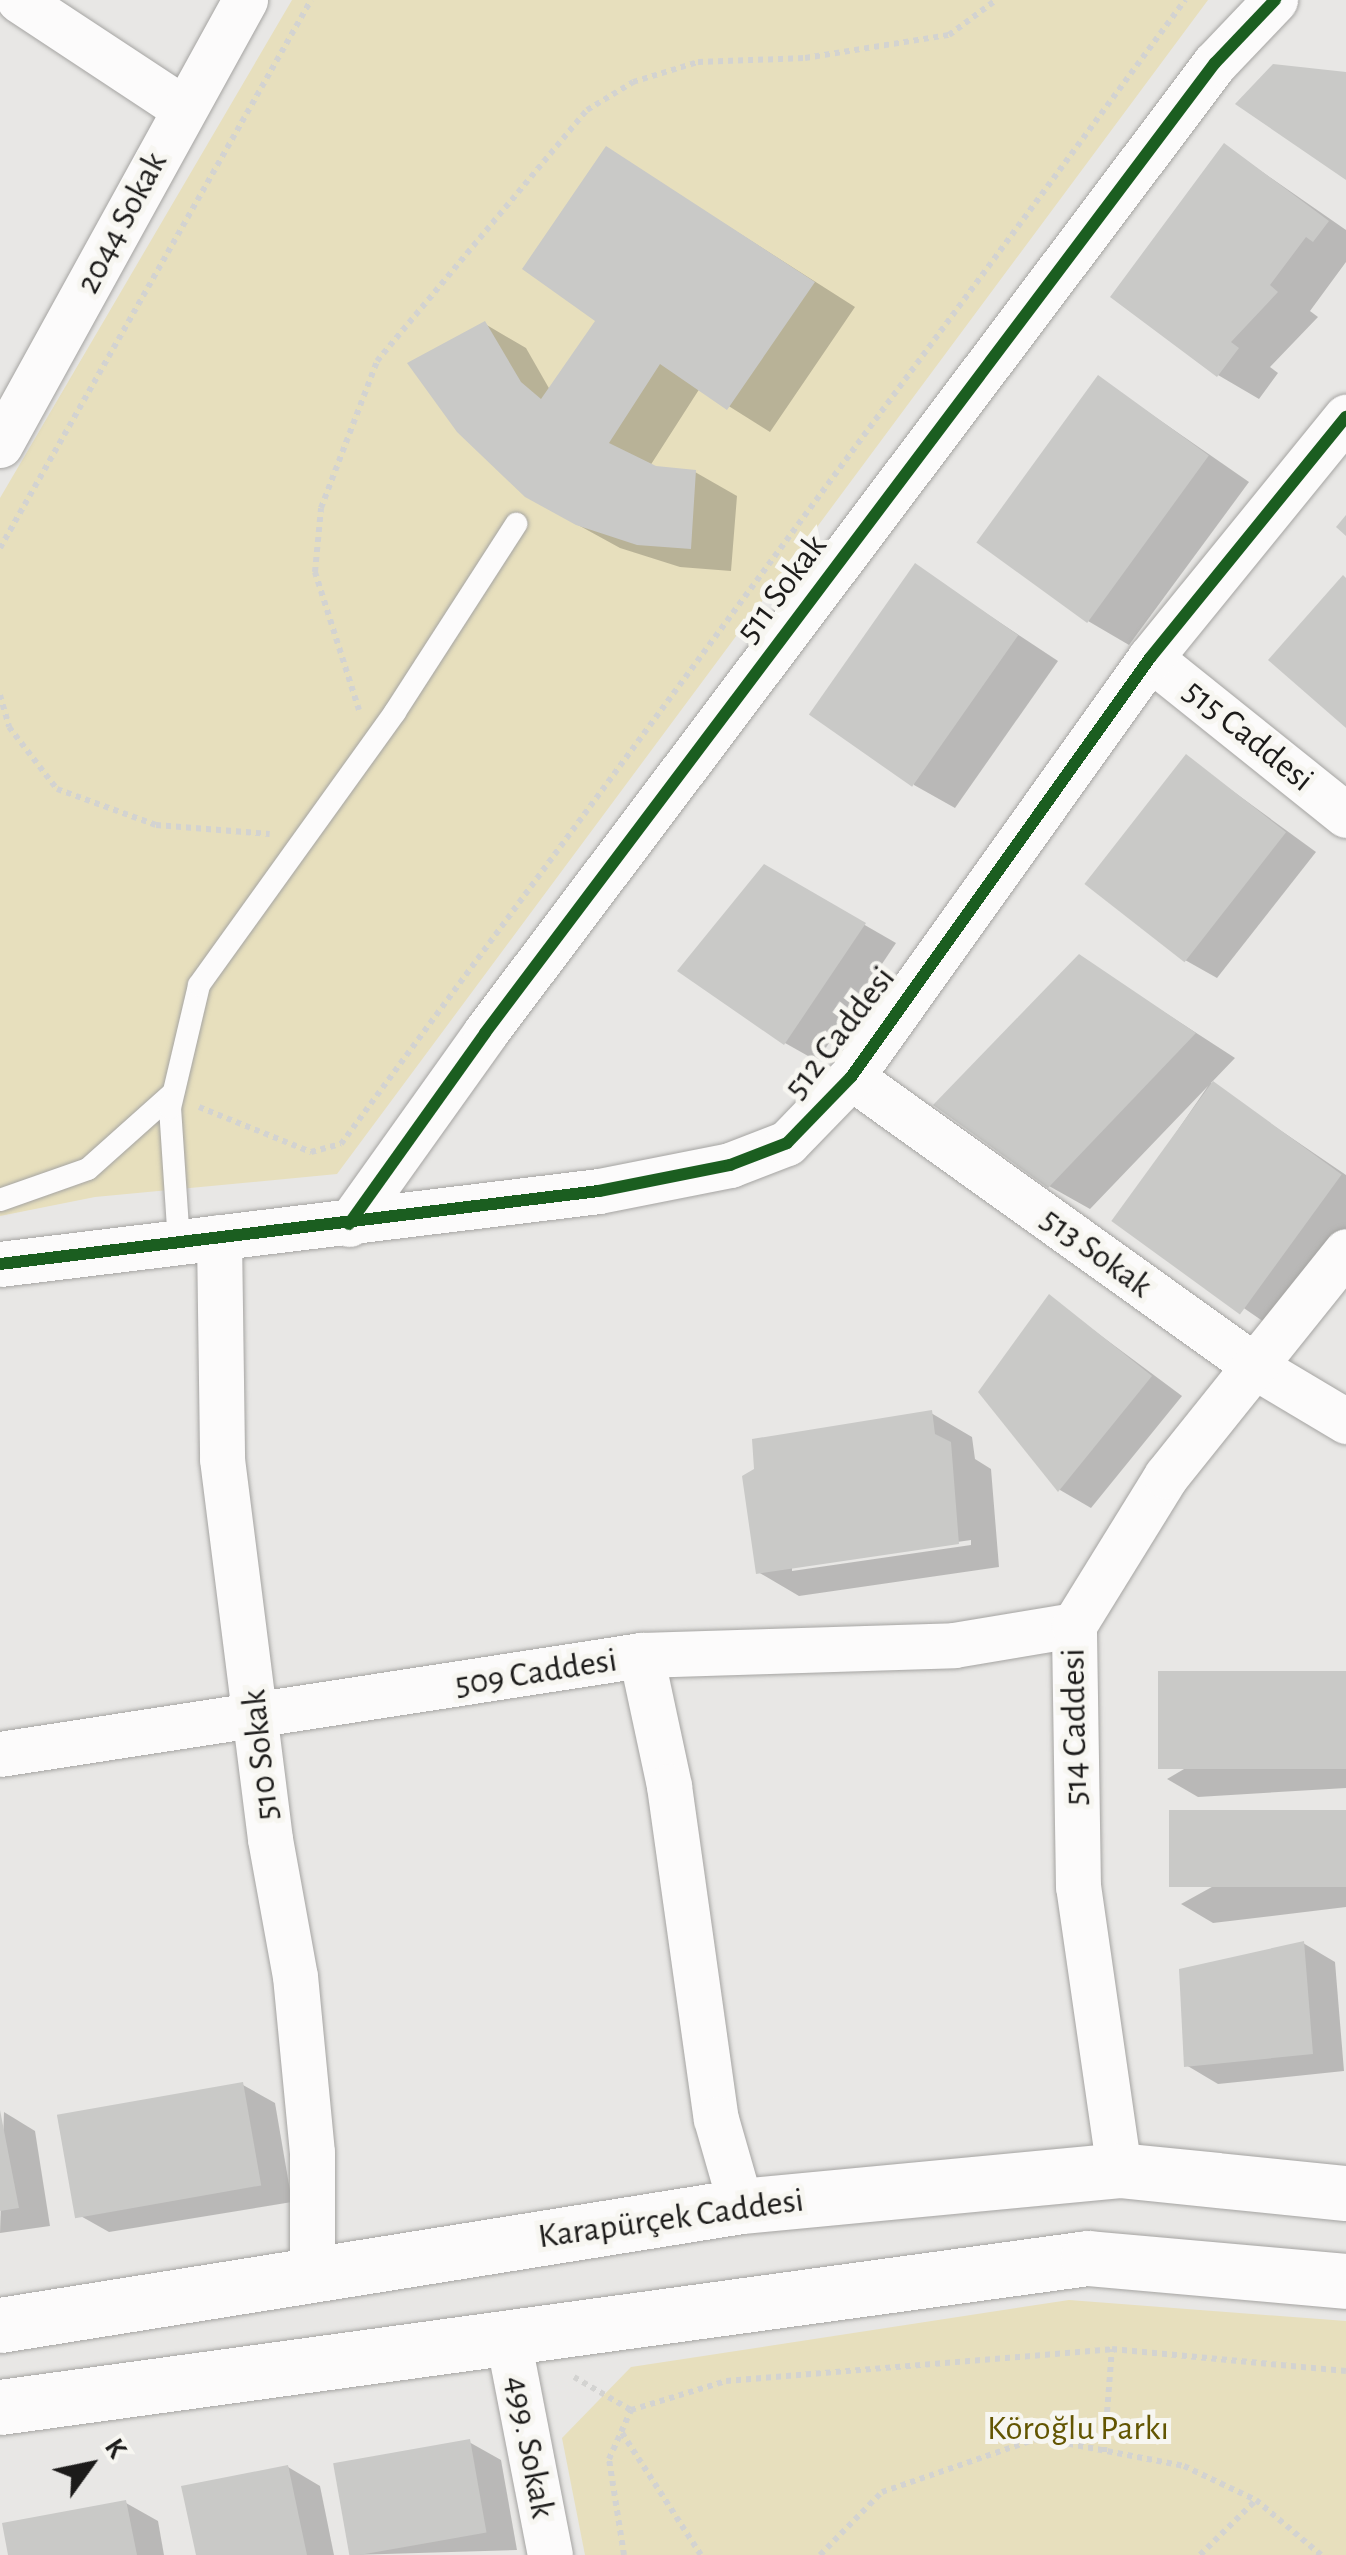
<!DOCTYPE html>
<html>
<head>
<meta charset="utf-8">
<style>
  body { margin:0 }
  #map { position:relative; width:1346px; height:2555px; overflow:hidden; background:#e8e7e5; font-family:"Alegreya Sans",sans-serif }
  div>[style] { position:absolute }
  .green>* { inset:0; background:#e7dfbd }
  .shadow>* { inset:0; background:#0003 }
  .building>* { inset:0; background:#c9c9c7; transform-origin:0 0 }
  .path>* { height:6px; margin-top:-3px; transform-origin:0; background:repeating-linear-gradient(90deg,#d3d3d1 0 5px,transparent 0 10px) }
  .roads { filter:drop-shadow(0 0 2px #a5a4a2) drop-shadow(0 0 2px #a5a4a2) }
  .service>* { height:22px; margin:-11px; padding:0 11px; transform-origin:11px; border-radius:11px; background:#fcfbfb }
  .minor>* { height:45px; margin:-22.5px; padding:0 22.5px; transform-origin:22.5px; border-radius:22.5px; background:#fcfbfb }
  .secondary>* { height:55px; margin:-27.5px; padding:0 27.5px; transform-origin:27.5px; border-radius:27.5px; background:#fcfbfb }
  .cycleway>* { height:12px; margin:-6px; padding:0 6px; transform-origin:6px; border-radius:6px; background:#1b5e20 }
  span { translate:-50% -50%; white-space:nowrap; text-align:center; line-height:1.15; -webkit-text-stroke:10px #f7f6f1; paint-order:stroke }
  .street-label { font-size:35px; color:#1c1b1a }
  .park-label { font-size:35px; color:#635502 }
  .north { position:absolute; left:40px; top:2415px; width:100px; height:100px; -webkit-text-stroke:8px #f7f6f1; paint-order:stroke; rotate:57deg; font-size:28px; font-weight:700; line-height:40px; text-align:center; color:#1c1b1a }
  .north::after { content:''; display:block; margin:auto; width:35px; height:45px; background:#1c1b1a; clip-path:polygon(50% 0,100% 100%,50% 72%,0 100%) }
</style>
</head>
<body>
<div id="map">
  <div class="green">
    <div style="clip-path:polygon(292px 0,1208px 0,337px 1174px,95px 1197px,0 1216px,0 498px)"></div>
    <div style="clip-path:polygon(1069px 2300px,1346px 2321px,1346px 2555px,585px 2555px,562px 2438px,631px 2367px)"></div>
  </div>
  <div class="shadow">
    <div style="clip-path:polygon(1225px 146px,1346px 230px,1346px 262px,1310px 311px,1318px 317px,1270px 367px,1278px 373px,1259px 399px,1218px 375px)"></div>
    <div style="clip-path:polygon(607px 149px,855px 307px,770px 432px,700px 388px,650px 466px,695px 472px,737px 496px,731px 571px,680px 567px,620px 548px,569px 520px,485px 324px,526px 348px,550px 390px,599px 321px)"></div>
    <div style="clip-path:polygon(1099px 378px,1249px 482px,1129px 645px,1088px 621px)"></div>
    <div style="clip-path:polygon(916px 567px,1058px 661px,955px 808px,914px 785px)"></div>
    <div style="clip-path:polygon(1186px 757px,1316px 852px,1217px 978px,1185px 960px)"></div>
    <div style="clip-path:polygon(764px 867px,896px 943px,817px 1061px,785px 1043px)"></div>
    <div style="clip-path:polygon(1079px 957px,1235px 1058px,1211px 1083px,1346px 1175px,1346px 1248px,1283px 1335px,1116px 1220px,1208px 1086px,1090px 1209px,1049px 1186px)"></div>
    <div style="clip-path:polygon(1049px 1297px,1182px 1396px,1091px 1508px,1060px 1490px,981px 1392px)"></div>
    <div style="clip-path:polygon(evenodd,931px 1413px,972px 1437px,975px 1459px,991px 1469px,999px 1567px,799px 1596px,758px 1572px,931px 1413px,971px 1540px,971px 1545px,792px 1571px,792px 1566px,971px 1540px)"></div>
    <div style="clip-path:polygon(1346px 1674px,1346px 1788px,1198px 1797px,1167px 1779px)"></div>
    <div style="clip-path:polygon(1346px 1813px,1346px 1907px,1213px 1923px,1181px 1904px)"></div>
    <div style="clip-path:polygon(1303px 1943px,1335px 1962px,1344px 2071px,1218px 2084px,1186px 2065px)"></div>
    <div style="clip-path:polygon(243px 2085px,275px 2103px,292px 2202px,109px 2232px,77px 2214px)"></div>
    <div style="clip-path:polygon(4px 2112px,35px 2131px,50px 2226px,0 2233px)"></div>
    <div style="clip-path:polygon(469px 2442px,501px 2460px,517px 2550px,352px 2555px,336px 2466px)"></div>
    <div style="clip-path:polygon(288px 2467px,320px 2486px,334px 2555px,198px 2555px)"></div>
    <div style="clip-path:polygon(126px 2503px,158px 2521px,164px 2555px,10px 2555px)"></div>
  </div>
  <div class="building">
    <div style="clip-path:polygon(1273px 64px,1346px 72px,1346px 180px,1235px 104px)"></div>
    <div style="clip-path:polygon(1224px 143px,1329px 221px,1313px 242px,1306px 237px,1270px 285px,1278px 292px,1231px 342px,1239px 348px,1217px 377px,1110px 297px)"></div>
    <div style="clip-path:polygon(606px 146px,815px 282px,727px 410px,660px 364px,609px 443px,656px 466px,696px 470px,691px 549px,637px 545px,576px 525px,525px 497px,457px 432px,407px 363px,485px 321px,521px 382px,541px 399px,595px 321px,522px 269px)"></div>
    <div style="left:1098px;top:375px;width:137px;height:207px;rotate:36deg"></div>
    <div style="clip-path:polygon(1346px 515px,1346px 536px,1336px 527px)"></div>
    <div style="left:915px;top:563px;width:126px;height:185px;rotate:35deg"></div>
    <div style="clip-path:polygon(1343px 575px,1346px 578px,1346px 728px,1268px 660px)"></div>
    <div style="left:1186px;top:754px;width:127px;height:165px;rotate:38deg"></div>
    <div style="clip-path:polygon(764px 864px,866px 923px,784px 1045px,677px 971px)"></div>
    <div style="clip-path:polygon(1079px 954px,1196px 1033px,1048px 1188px,933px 1105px)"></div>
    <div style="left:1213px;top:1081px;width:159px;height:173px;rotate:36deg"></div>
    <div style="clip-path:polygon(1049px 1294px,1152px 1376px,1058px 1492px,978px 1392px)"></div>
    <div style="clip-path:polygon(932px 1410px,935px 1434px,951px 1442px,959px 1544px,756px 1574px,742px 1476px,754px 1469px,752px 1439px)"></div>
    <div style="left:1346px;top:1671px;width:98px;height:188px;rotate:90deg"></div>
    <div style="left:1346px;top:1810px;width:77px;height:177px;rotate:90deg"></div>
    <div style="clip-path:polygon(1304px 1941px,1313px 2054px,1184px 2067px,1179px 1969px)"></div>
    <div style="left:243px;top:2082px;width:105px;height:189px;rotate:80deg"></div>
    <div style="clip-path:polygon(0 2110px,19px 2208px,0 2211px)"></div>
    <div style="left:470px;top:2439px;width:95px;height:139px;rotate:80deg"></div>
    <div style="clip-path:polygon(288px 2465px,307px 2555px,196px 2555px,181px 2486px)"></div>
    <div style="clip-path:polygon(126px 2500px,137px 2555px,8px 2555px,2px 2523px)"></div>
  </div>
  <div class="path">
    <div style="left:0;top:548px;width:630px;rotate:-60.42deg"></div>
    <div style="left:0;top:695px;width:33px;rotate:74deg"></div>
    <div style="left:9px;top:727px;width:78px;rotate:52.3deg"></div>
    <div style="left:57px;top:789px;width:105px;rotate:20deg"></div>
    <div style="left:156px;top:825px;width:114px;rotate:4.5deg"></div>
    <div style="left:359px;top:710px;width:145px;rotate:-107.7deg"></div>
    <div style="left:315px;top:572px;width:64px;rotate:-84.6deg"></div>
    <div style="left:321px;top:508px;width:157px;rotate:-69.1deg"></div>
    <div style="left:377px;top:361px;width:327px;rotate:-50.1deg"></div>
    <div style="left:587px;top:110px;width:54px;rotate:-31.3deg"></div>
    <div style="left:633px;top:82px;width:68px;rotate:-17.1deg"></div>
    <div style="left:698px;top:62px;width:107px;rotate:-2.1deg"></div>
    <div style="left:805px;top:58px;width:146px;rotate:-9.1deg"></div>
    <div style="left:949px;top:35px;width:59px;rotate:-36.7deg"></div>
    <div style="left:199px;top:1107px;width:121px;rotate:21.9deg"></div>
    <div style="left:311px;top:1152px;width:31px;rotate:-15deg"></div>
    <div style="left:341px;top:1144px;width:1422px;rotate:-53.58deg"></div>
    <div style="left:574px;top:2377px;width:66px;rotate:30.1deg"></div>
    <div style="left:631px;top:2410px;width:99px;rotate:-17deg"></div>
    <div style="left:726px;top:2381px;width:387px;rotate:-4.7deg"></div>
    <div style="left:1112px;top:2349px;width:235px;rotate:5.4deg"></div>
    <div style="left:622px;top:2433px;width:145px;rotate:57.1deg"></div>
    <div style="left:1104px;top:2452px;width:103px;rotate:-85.6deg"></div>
    <div style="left:624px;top:2555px;width:97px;rotate:-98.9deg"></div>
    <div style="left:609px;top:2459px;width:54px;rotate:-65.8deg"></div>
    <div style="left:820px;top:2555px;width:88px;rotate:-45.5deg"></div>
    <div style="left:882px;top:2492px;width:166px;rotate:-19deg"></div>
    <div style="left:1039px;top:2438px;width:148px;rotate:10.9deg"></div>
    <div style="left:1184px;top:2466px;width:80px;rotate:25.3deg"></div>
    <div style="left:1256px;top:2500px;width:85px;rotate:40.2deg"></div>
    <div style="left:1200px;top:2555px;width:78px;rotate:-44.5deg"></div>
  </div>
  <div class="roads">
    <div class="service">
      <div style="left:0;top:1200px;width:93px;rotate:-19.4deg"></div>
      <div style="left:88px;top:1169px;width:113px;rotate:-41.8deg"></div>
      <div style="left:179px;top:1243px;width:135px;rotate:-93.8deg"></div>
      <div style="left:170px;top:1108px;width:126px;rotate:-76.7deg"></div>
      <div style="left:199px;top:985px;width:336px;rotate:-54.3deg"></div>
      <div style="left:395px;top:712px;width:224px;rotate:-57.2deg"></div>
    </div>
    <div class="minor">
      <div style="left:19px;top:0;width:196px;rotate:33.4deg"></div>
      <div style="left:0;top:445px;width:508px;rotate:-61.16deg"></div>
      <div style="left:1150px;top:658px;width:251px;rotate:38.7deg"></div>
      <div style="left:851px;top:1077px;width:500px;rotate:35.6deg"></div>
      <div style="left:1257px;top:1368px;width:104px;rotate:30.8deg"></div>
      <div style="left:349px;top:1224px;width:234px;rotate:-54.5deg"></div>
      <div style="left:485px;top:1033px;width:1214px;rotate:-53.04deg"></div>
      <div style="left:1215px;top:63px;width:87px;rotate:-46.4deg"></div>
      <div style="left:219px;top:1237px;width:222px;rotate:89.2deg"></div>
      <div style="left:222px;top:1459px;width:383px;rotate:82.8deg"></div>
      <div style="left:270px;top:1839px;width:139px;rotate:79.7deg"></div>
      <div style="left:295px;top:1976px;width:177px;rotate:84.5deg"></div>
      <div style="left:312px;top:2152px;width:119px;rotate:90deg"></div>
      <div style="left:0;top:1264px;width:603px;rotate:-6.95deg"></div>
      <div style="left:599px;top:1191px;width:134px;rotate:-11.2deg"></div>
      <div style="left:730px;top:1165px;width:61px;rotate:-21.1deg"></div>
      <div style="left:787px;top:1143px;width:92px;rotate:-45.9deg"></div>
      <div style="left:851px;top:1077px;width:515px;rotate:-54.49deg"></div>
      <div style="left:1150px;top:658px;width:311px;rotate:-50.9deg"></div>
      <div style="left:641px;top:1655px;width:134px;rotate:77.9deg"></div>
      <div style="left:669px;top:1786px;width:336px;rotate:82deg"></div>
      <div style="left:716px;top:2119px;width:91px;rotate:74deg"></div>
      <div style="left:0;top:1754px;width:649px;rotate:-8.78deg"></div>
      <div style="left:641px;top:1655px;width:313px;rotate:-1.8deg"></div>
      <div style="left:954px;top:1645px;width:122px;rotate:-9.5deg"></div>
      <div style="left:1119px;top:2170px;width:286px;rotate:-98.2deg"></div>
      <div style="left:1078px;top:1887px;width:262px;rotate:-90.9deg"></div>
      <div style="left:1074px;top:1625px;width:175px;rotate:-58.3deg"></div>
      <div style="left:1166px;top:1476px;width:288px;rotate:-51.3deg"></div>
      <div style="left:508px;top:2339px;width:220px;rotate:79deg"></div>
    </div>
    <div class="secondary">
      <div style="left:0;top:2325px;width:750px;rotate:-9.12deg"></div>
      <div style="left:741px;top:2206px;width:380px;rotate:-5.4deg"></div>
      <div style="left:1119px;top:2170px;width:228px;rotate:5.8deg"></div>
      <div style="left:0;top:2407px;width:1098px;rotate:-7.8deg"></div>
      <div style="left:1088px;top:2258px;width:259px;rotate:5.1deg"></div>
    </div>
  </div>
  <div class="cycleway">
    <div style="left:349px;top:1224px;width:234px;rotate:-54.5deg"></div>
    <div style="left:485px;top:1033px;width:1214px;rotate:-53.04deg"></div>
    <div style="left:1215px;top:63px;width:87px;rotate:-46.4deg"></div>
    <div style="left:0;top:1264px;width:603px;rotate:-6.95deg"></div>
    <div style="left:599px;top:1191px;width:134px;rotate:-11.2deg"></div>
    <div style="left:730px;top:1165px;width:61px;rotate:-21.1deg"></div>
    <div style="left:787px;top:1143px;width:92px;rotate:-45.9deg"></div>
    <div style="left:851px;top:1077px;width:515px;rotate:-54.49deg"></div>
    <div style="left:1150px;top:658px;width:311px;rotate:-50.9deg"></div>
  </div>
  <div class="street-label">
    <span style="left:122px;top:223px;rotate:-62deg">2044 Sokak</span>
    <span style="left:782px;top:589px;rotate:-53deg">511 Sokak</span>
    <span style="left:1248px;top:736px;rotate:39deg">515 Caddesi</span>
    <span style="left:840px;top:1033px;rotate:-52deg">512 Caddesi</span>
    <span style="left:1096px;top:1253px;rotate:36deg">513 Sokak</span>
    <span style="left:536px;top:1673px;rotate:-9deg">509 Caddesi</span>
    <span style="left:1075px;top:1727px;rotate:-91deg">514 Caddesi</span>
    <span style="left:261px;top:1755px;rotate:-96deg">510 Sokak</span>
    <span style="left:671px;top:2219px;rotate:-8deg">Karapürçek Caddesi</span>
    <span style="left:529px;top:2447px;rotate:79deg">499. Sokak</span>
  </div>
  <div class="park-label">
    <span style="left:1078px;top:2429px">Köroğlu Parkı</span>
  </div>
  <div class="north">K</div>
</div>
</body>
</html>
